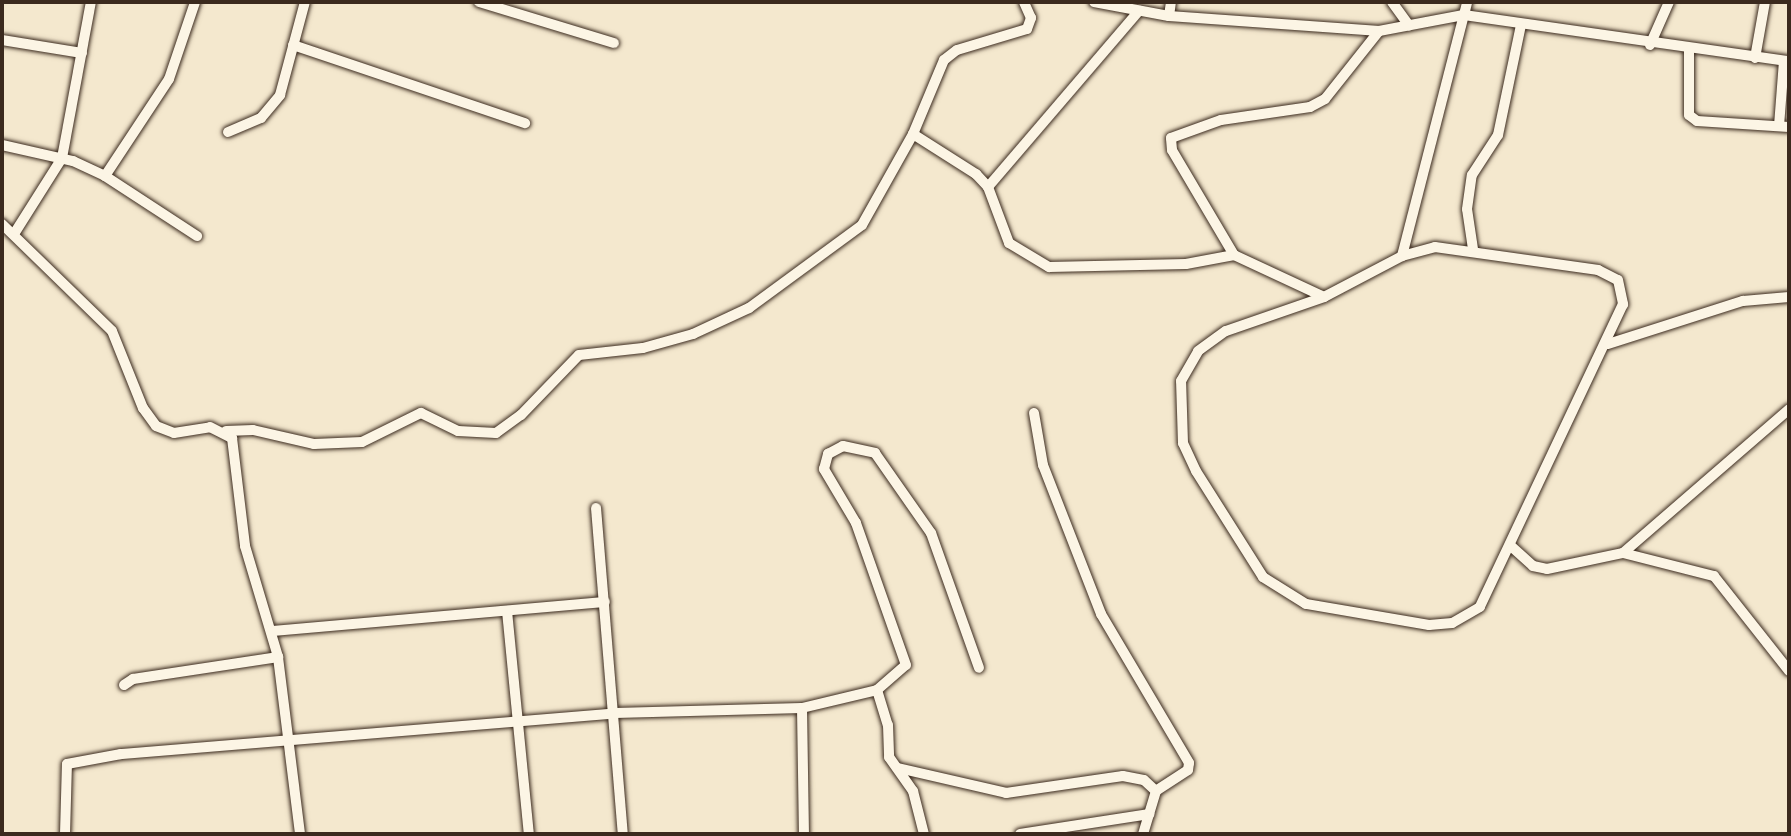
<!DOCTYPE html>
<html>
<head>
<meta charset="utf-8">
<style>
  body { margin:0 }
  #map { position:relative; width:1791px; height:836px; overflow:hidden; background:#f4e8ce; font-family:"Indie Flower",sans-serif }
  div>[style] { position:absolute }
  .roads { filter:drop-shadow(0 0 2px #3b2a1e) drop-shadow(0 0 2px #3b2a1e) }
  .street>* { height:10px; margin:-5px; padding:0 5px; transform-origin:5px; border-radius:5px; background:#fcf5e5 }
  span { translate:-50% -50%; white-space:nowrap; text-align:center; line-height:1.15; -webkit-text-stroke:7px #fcf5e5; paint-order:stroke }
  .frame { position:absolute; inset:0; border:4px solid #3b2a1e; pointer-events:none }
</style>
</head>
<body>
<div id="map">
  <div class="roads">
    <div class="street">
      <div style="left:479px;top:2px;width:141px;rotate:16.9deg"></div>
      <div style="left:1094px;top:2px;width:76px;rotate:10.6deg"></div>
      <div style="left:1169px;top:16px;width:211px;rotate:4.1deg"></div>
      <div style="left:1379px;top:31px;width:86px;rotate:-10.7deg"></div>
      <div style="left:1464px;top:15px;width:328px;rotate:8.1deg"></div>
      <div style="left:1392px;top:2px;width:29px;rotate:54deg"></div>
      <div style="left:1169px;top:16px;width:14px;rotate:-82deg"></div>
      <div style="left:2px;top:40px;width:81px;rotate:9.2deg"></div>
      <div style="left:293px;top:45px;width:245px;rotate:18.6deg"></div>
      <div style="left:1650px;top:45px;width:47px;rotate:-66.2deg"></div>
      <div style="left:1689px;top:50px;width:65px;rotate:90deg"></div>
      <div style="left:1689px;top:115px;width:10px;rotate:37deg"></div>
      <div style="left:1697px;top:121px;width:92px;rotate:3.7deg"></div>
      <div style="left:1755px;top:58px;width:57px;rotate:-79.9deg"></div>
      <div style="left:1779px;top:126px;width:65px;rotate:-85.6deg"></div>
      <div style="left:228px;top:132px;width:36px;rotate:-23deg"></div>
      <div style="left:261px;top:118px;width:30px;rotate:-50deg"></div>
      <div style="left:280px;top:95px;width:96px;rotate:-75deg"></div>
      <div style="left:913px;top:134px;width:75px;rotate:32.4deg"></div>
      <div style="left:976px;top:174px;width:18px;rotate:47deg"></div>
      <div style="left:988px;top:187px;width:60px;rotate:69.4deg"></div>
      <div style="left:1009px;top:243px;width:47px;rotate:31deg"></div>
      <div style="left:1049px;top:267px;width:137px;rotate:-1.3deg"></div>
      <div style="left:1186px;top:264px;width:49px;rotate:-10.6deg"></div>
      <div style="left:1234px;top:255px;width:99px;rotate:25deg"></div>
      <div style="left:2px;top:145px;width:73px;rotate:12.7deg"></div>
      <div style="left:73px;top:161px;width:35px;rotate:25deg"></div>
      <div style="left:105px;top:176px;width:110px;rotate:33.1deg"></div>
      <div style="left:105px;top:176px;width:116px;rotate:-56.6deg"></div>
      <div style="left:169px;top:79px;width:81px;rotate:-71.3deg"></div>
      <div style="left:988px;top:187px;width:232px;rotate:-49.4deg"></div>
      <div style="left:2px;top:224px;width:153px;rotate:44.2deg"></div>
      <div style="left:112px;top:331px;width:83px;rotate:68.1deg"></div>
      <div style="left:143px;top:408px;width:22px;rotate:54deg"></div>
      <div style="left:156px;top:426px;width:19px;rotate:21deg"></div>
      <div style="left:174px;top:433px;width:36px;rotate:-9deg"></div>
      <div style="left:210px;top:427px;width:25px;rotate:27deg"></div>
      <div style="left:232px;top:438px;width:109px;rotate:83.1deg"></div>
      <div style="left:245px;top:546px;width:116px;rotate:73.4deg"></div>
      <div style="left:278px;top:657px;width:178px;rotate:82.9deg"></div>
      <div style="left:14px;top:234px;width:90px;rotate:-57.7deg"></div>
      <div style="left:62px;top:158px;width:159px;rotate:-79.5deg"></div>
      <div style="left:1435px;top:247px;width:165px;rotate:8deg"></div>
      <div style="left:1598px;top:270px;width:22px;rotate:27deg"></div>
      <div style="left:1618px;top:280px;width:25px;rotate:78deg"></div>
      <div style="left:1623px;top:304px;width:335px;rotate:115.3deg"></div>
      <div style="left:1480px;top:607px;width:32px;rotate:150deg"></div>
      <div style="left:1452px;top:623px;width:23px;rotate:175deg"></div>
      <div style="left:1429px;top:625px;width:125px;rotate:-170.3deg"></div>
      <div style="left:1306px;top:604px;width:51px;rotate:-147.9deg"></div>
      <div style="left:1263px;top:577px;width:125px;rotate:-122.3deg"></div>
      <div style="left:1196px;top:471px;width:31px;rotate:-115deg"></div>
      <div style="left:1183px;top:443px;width:62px;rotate:-91.8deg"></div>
      <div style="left:1181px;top:381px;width:34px;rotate:-60deg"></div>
      <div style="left:1198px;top:351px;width:34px;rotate:-36deg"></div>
      <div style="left:1226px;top:331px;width:104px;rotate:-19.1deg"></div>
      <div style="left:1324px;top:297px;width:88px;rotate:-27.7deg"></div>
      <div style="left:1402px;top:256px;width:34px;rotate:-15deg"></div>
      <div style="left:1473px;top:249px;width:40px;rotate:-98.5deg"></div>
      <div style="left:1467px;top:209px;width:34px;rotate:-82deg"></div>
      <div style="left:1472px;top:175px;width:48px;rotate:-57deg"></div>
      <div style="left:1498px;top:135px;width:112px;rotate:-78.2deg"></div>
      <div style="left:1234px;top:255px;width:122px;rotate:-120.6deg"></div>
      <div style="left:1172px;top:150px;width:12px;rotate:-95deg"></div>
      <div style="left:1171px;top:138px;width:53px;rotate:-19.8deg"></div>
      <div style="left:1221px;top:120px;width:90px;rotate:-8.3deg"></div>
      <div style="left:1310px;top:107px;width:17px;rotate:-28deg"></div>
      <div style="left:1325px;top:99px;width:87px;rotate:-51.5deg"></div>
      <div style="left:1402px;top:256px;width:262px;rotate:-75.6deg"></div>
      <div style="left:1608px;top:344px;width:142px;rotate:-17.7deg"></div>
      <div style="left:1743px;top:301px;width:46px;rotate:-5deg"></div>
      <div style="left:1034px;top:413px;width:53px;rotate:80.2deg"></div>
      <div style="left:1043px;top:465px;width:160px;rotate:68.7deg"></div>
      <div style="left:1101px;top:614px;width:173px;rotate:59.4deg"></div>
      <div style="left:1189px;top:763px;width:7px;rotate:98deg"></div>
      <div style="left:1188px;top:770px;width:38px;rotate:147deg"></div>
      <div style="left:1156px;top:791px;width:45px;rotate:106.8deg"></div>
      <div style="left:226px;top:431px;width:27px;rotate:-2deg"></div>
      <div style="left:253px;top:430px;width:63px;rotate:12.9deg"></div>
      <div style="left:314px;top:444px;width:48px;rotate:-2.4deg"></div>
      <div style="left:362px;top:442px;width:66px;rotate:-26.2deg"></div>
      <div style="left:421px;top:413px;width:41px;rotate:25.9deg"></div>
      <div style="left:458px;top:431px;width:38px;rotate:3deg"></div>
      <div style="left:496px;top:433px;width:31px;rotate:-36deg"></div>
      <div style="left:521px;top:415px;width:83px;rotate:-46deg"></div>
      <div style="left:579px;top:355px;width:64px;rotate:-6.2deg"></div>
      <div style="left:643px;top:348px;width:52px;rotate:-15.6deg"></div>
      <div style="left:693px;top:334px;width:62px;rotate:-24.9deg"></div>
      <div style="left:749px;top:308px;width:140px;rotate:-36.3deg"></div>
      <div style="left:862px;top:225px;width:104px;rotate:-60.7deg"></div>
      <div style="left:913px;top:134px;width:80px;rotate:-67.3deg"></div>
      <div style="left:944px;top:60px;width:16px;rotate:-38deg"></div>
      <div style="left:957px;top:50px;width:73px;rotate:-16.7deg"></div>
      <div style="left:1027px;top:29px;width:12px;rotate:-70deg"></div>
      <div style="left:1031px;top:18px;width:17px;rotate:-114deg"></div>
      <div style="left:596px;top:508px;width:327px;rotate:85.3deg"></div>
      <div style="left:1512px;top:547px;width:28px;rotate:42deg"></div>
      <div style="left:1533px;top:566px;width:14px;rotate:12deg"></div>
      <div style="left:1547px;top:569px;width:78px;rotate:-11.9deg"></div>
      <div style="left:1623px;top:553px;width:220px;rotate:-40.9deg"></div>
      <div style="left:1623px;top:553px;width:94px;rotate:14.2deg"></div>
      <div style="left:1714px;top:576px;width:121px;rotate:51.7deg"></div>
      <div style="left:507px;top:611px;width:224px;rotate:84.4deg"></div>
      <div style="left:272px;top:631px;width:334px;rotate:-5deg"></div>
      <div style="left:124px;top:685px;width:11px;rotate:-34deg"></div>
      <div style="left:133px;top:679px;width:147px;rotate:-8.6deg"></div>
      <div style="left:877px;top:690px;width:37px;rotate:73deg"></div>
      <div style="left:888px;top:725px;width:32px;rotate:88deg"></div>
      <div style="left:889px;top:757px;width:42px;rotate:54.8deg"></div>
      <div style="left:913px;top:791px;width:44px;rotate:75.7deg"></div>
      <div style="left:802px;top:708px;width:126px;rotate:89.1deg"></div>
      <div style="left:898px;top:768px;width:111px;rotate:13deg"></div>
      <div style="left:1006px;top:793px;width:118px;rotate:-8.3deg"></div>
      <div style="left:1123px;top:776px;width:21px;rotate:11deg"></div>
      <div style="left:1144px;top:780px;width:16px;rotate:43deg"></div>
      <div style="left:65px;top:834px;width:70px;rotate:-88.4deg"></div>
      <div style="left:67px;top:764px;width:55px;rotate:-10.5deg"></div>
      <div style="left:121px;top:754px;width:496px;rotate:-4.7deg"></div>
      <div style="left:615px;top:713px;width:187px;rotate:-1.5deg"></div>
      <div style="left:802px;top:708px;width:77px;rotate:-13.5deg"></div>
      <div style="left:877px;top:690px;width:38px;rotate:-41deg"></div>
      <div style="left:906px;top:665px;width:151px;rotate:-109.4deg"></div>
      <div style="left:856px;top:523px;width:63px;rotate:-120.7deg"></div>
      <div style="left:824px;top:469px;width:16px;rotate:-75deg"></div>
      <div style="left:828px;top:454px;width:17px;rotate:-28deg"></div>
      <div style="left:843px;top:446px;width:33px;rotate:12deg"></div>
      <div style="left:875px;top:453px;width:98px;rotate:55deg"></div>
      <div style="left:931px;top:533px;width:143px;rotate:70.4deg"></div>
      <div style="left:1020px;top:834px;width:131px;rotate:-8.8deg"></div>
    </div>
  </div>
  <div class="frame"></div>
</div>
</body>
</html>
